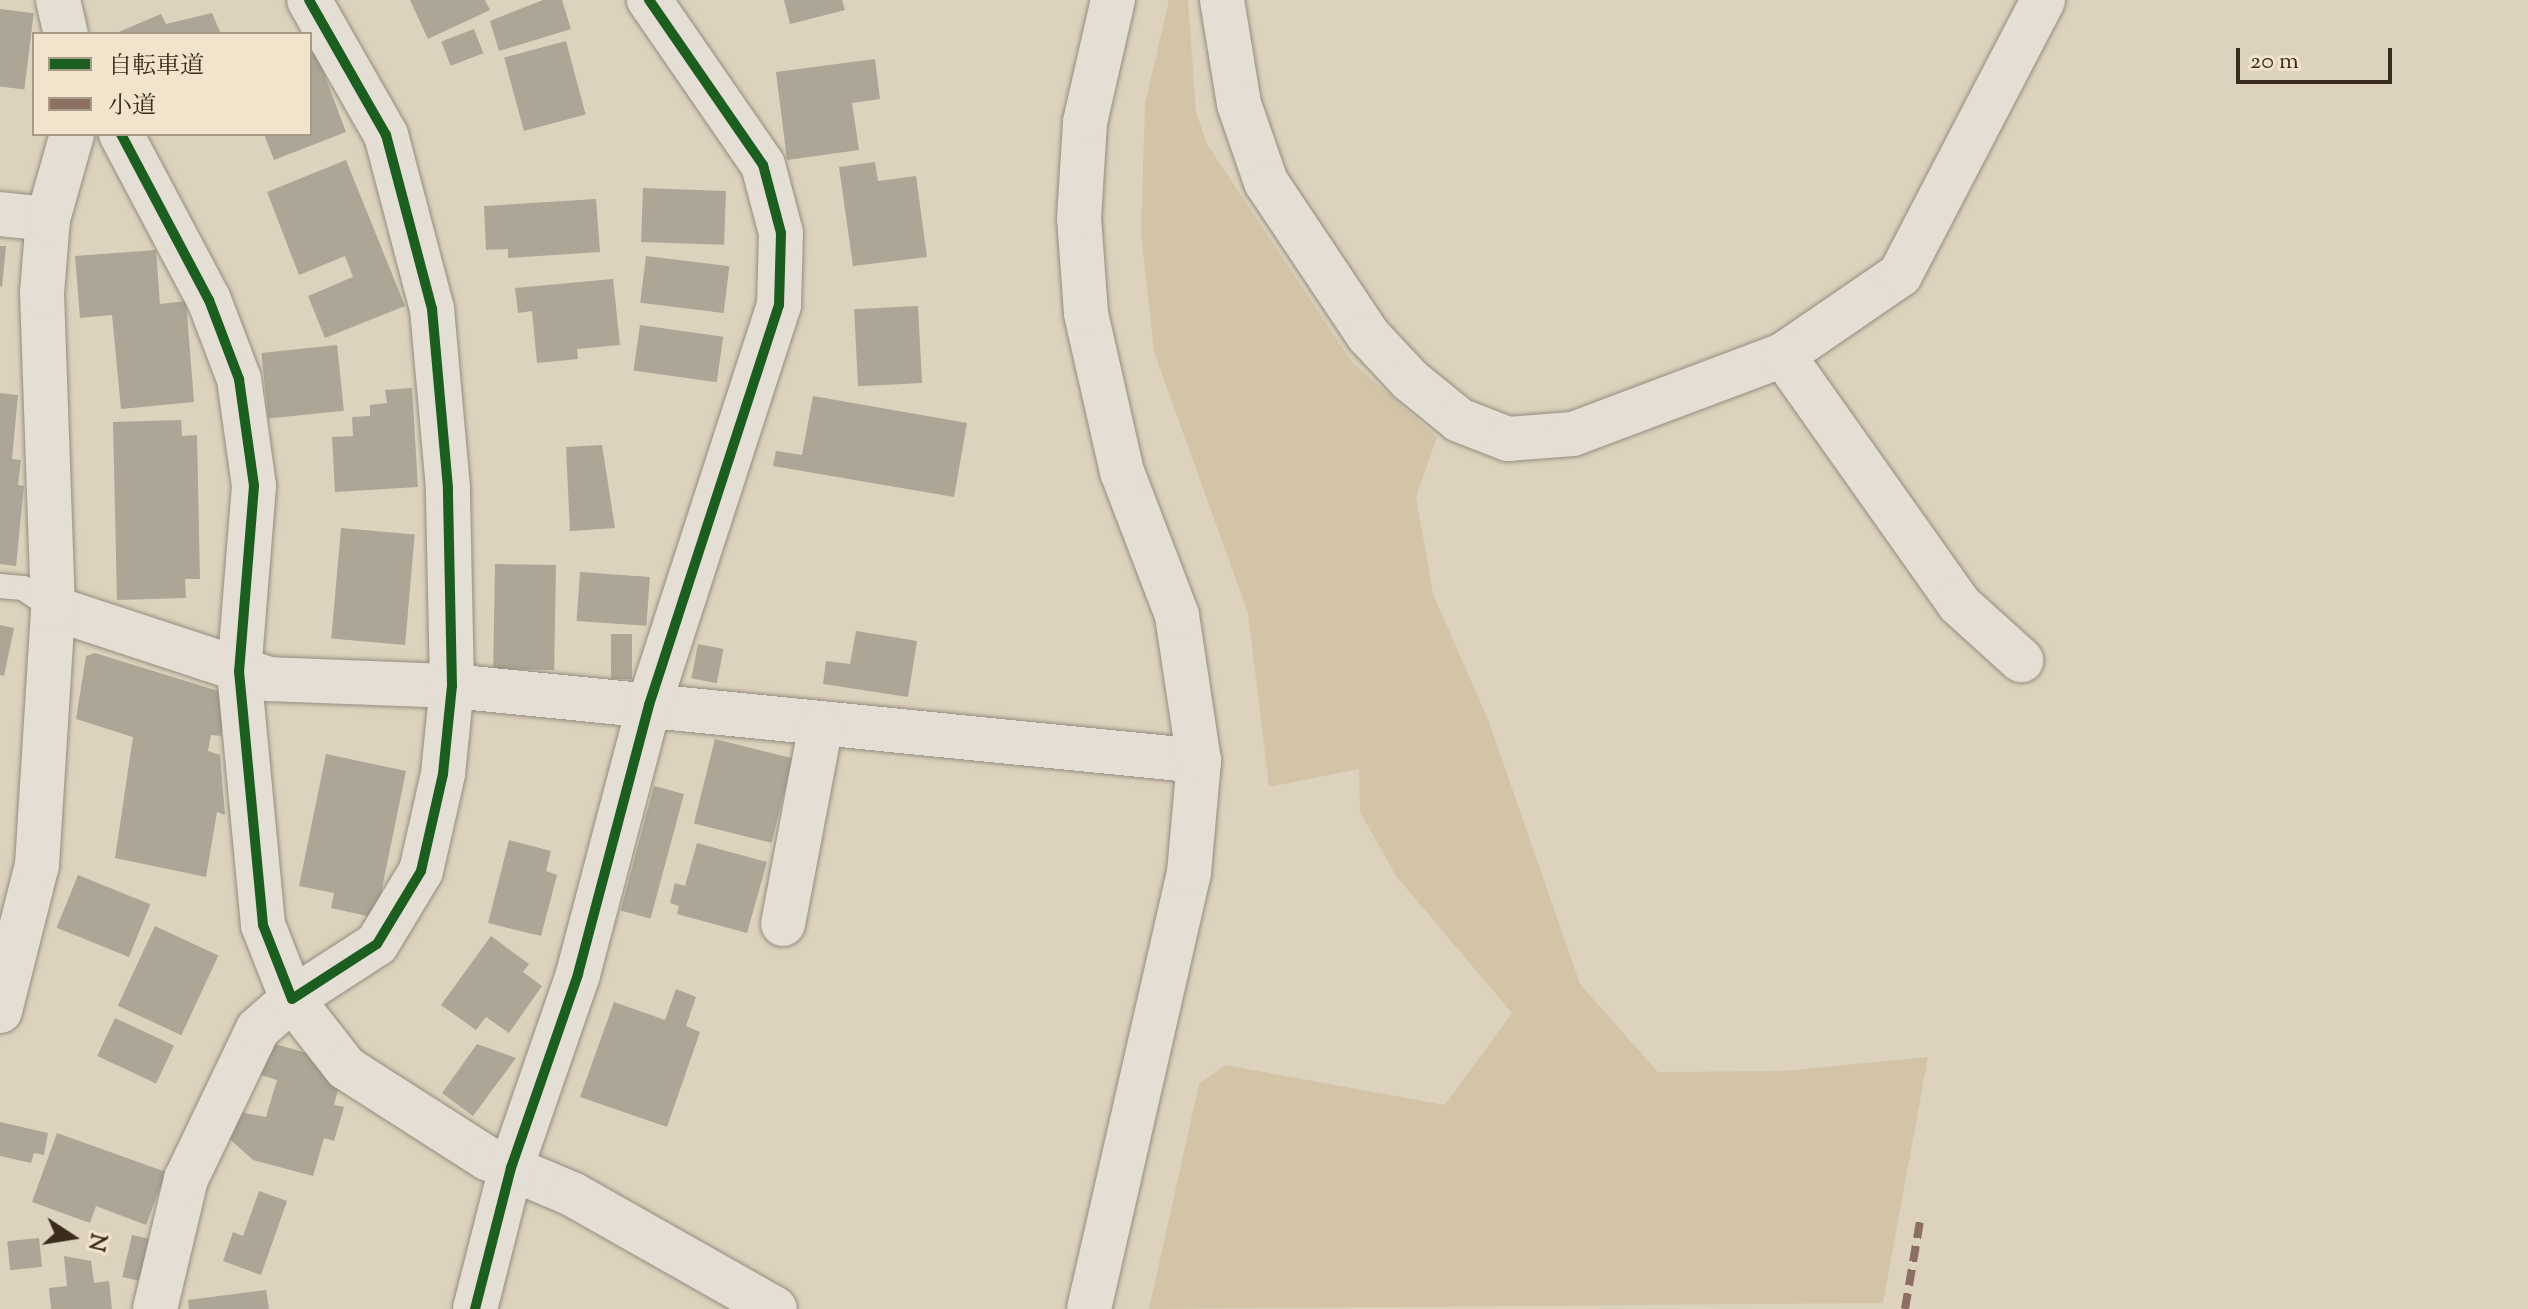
<!DOCTYPE html>
<html>
<head>
<meta charset="utf-8">
<style>
  body { margin:0 }
  #map { position:relative; width:2528px; height:1309px; overflow:hidden; background:#dcd2bd; font-family:"Sorts Mill Goudy","Noto Serif JP",serif }
  div>[style] { position:absolute }
  .green>* { inset:0; background:#d3c4a8 }
  .building>* { inset:0; background:#ada596; transform-origin:0 0 }
  .roads { filter:drop-shadow(0 0 2px #948d7f) drop-shadow(0 0 2px #948d7f) }
  .service>* { height:24px; margin:-12px; padding:0 12px; transform-origin:12px; border-radius:12px; background:#e4ded4 }
  .minor>* { height:44px; margin:-22px; padding:0 22px; transform-origin:22px; border-radius:22px; background:#e4ded4 }
  .tertiary>* { height:44px; margin:-22px; padding:0 22px; transform-origin:22px; border-radius:22px; background:#e4ded4 }
  .quiet>* { height:8px; margin-top:-4px; transform-origin:0; background:repeating-linear-gradient(90deg,#8d6e63 0 16px,transparent 0 24px) }
  .cycleway>* { height:10px; margin:-5px; padding:0 5px; transform-origin:5px; border-radius:5px; background:#1b5e20 }
  span { translate:-50% -50%; white-space:nowrap; text-align:center; line-height:1.15; -webkit-text-stroke:6px #f1e4cc; paint-order:stroke }
  .legend { position:absolute; left:32px; top:32px; width:280px; height:104px; box-sizing:border-box; background:#f1e4cc; border:2px solid #a79a86; margin:0; padding:10px 14px; list-style:none; font-size:24px; color:#392b1d }
  .legend li { display:flex; align-items:center; gap:16px; height:40px }
  .legend b { width:40px; border:2px solid #a79a86 }
  .north { position:absolute; left:32px; top:1197px; width:80px; height:80px; -webkit-text-stroke:6px #f1e4cc; paint-order:stroke; rotate:102deg; font-size:22px; font-weight:700; line-height:32px; text-align:center; color:#392b1d }
  .north::after { content:''; display:block; margin:auto; width:28px; height:36px; background:#392b1d; clip-path:polygon(50% 0,100% 100%,50% 72%,0 100%) }
  .scale { position:absolute; left:2236px; top:48px; width:156px; height:36px; box-sizing:border-box; border:4px solid #392b1d; border-top:0; padding-left:10px; font-size:24px; line-height:28px; white-space:nowrap; color:#392b1d; -webkit-text-stroke:6px #f1e4cc; paint-order:stroke }
</style>
</head>
<body>
<div id="map">
  <div class="green">
    <div style="clip-path:polygon(1169px 0,1188px 0,1196px 112px,1207px 144px,1351px 361px,1437px 437px,1416px 497px,1433px 594px,1489px 722px,1580px 984px,1658px 1072px,1783px 1071px,1928px 1057px,1883px 1303px,1149px 1309px,1199px 1084px,1225px 1065px,1445px 1105px,1512px 1013px,1396px 876px,1360px 812px,1359px 769px,1269px 787px,1248px 613px,1154px 352px,1141px 233px,1145px 104px)"></div>
  </div>
  <div class="building">
    <div style="clip-path:polygon(410px 0,485px 0,490px 10px,428px 39px)"></div>
    <div style="clip-path:polygon(543px 0,562px 0,571px 29px,499px 51px,490px 21px)"></div>
    <div style="clip-path:polygon(784px 0,842px 0,845px 10px,790px 24px)"></div>
    <div style="left:0;top:9px;width:34px;height:77px;rotate:7deg"></div>
    <div style="clip-path:polygon(212px 13px,221px 34px,114px 34px,161px 14px,166px 24px)"></div>
    <div style="left:474px;top:29px;width:26px;height:35px;rotate:69deg"></div>
    <div style="left:566px;top:41px;width:76px;height:64px;rotate:75deg"></div>
    <div style="clip-path:polygon(316px 52px,346px 132px,274px 160px,264px 134px,310px 134px,310px 54px)"></div>
    <div style="clip-path:polygon(875px 59px,880px 99px,852px 103px,859px 150px,787px 160px,776px 72px)"></div>
    <div style="clip-path:polygon(346px 160px,405px 306px,325px 338px,308px 296px,353px 277px,345px 256px,299px 275px,267px 192px)"></div>
    <div style="clip-path:polygon(875px 162px,878px 181px,916px 176px,927px 257px,853px 266px,839px 167px)"></div>
    <div style="left:643px;top:188px;width:83px;height:54px;rotate:2deg"></div>
    <div style="clip-path:polygon(596px 199px,600px 252px,508px 258px,508px 249px,486px 250px,484px 206px)"></div>
    <div style="clip-path:polygon(0 246px,6px 246px,2px 287px,0 286px)"></div>
    <div style="clip-path:polygon(156px 250px,160px 304px,186px 301px,194px 402px,121px 409px,112px 315px,80px 318px,75px 256px)"></div>
    <div style="left:646px;top:256px;width:84px;height:47px;rotate:7deg"></div>
    <div style="clip-path:polygon(613px 279px,620px 345px,577px 349px,578px 359px,537px 363px,532px 311px,518px 313px,515px 288px)"></div>
    <div style="left:918px;top:306px;width:77px;height:64px;rotate:87deg"></div>
    <div style="left:640px;top:325px;width:84px;height:46px;rotate:8deg"></div>
    <div style="left:337px;top:345px;width:66px;height:76px;rotate:84deg"></div>
    <div style="clip-path:polygon(412px 388px,418px 487px,335px 492px,332px 437px,353px 436px,352px 417px,370px 416px,370px 405px,387px 403px,385px 390px)"></div>
    <div style="clip-path:polygon(0 393px,18px 395px,12px 459px,21px 460px,18px 485px,24px 486px,16px 566px,0 564px)"></div>
    <div style="clip-path:polygon(813px 396px,967px 423px,954px 497px,773px 466px,776px 451px,802px 455px)"></div>
    <div style="clip-path:polygon(181px 420px,182px 436px,197px 435px,200px 579px,185px 579px,186px 598px,117px 600px,113px 422px)"></div>
    <div style="clip-path:polygon(602px 445px,615px 528px,570px 531px,566px 447px)"></div>
    <div style="left:341px;top:528px;width:74px;height:111px;rotate:5deg"></div>
    <div style="left:495px;top:564px;width:61px;height:105px;rotate:1deg"></div>
    <div style="left:580px;top:572px;width:70px;height:49px;rotate:4deg"></div>
    <div style="clip-path:polygon(0 625px,14px 628px,4px 676px,0 675px)"></div>
    <div style="clip-path:polygon(856px 631px,917px 641px,908px 697px,823px 684px,826px 661px,850px 664px)"></div>
    <div style="left:611px;top:634px;width:21px;height:45px"></div>
    <div style="left:698px;top:644px;width:26px;height:35px;rotate:11deg"></div>
    <div style="clip-path:polygon(95px 653px,228px 694px,221px 736px,211px 735px,208px 751px,220px 755px,225px 815px,217px 812px,206px 877px,115px 858px,133px 737px,76px 719px,86px 656px)"></div>
    <div style="left:715px;top:739px;width:80px;height:87px;rotate:14deg"></div>
    <div style="clip-path:polygon(326px 754px,406px 771px,376px 918px,331px 908px,334px 893px,299px 886px)"></div>
    <div style="left:654px;top:786px;width:31px;height:129px;rotate:15deg"></div>
    <div style="clip-path:polygon(509px 840px,551px 851px,546px 871px,557px 875px,541px 936px,488px 923px)"></div>
    <div style="clip-path:polygon(697px 843px,767px 862px,747px 933px,677px 914px,679px 906px,670px 903px,675px 883px,685px 886px)"></div>
    <div style="left:78px;top:875px;width:78px;height:57px;rotate:22deg"></div>
    <div style="left:155px;top:926px;width:70px;height:88px;rotate:25deg"></div>
    <div style="clip-path:polygon(491px 936px,529px 964px,523px 972px,542px 986px,509px 1033px,486px 1017px,476px 1030px,441px 1005px)"></div>
    <div style="clip-path:polygon(676px 989px,696px 997px,686px 1026px,700px 1032px,667px 1127px,580px 1097px,614px 1002px,665px 1020px)"></div>
    <div style="left:115px;top:1018px;width:65px;height:42px;rotate:25deg"></div>
    <div style="clip-path:polygon(275px 1044px,310px 1054px,341px 1078px,334px 1105px,344px 1107px,334px 1141px,324px 1138px,313px 1176px,253px 1160px,224px 1134px,233px 1111px,266px 1117px,277px 1080px,258px 1074px)"></div>
    <div style="clip-path:polygon(477px 1044px,516px 1058px,473px 1116px,442px 1093px)"></div>
    <div style="clip-path:polygon(0 1122px,48px 1133px,44px 1155px,34px 1153px,31px 1163px,0 1156px)"></div>
    <div style="clip-path:polygon(57px 1133px,166px 1172px,146px 1225px,96px 1206px,90px 1223px,32px 1202px)"></div>
    <div style="clip-path:polygon(259px 1191px,287px 1201px,261px 1275px,223px 1261px,233px 1232px,243px 1236px)"></div>
    <div style="left:132px;top:1235px;width:22px;height:43px;rotate:13deg"></div>
    <div style="left:39px;top:1238px;width:29px;height:32px;rotate:84deg"></div>
    <div style="clip-path:polygon(64px 1256px,91px 1261px,94px 1283px,109px 1281px,112px 1309px,51px 1309px,49px 1288px,67px 1286px)"></div>
    <div style="clip-path:polygon(266px 1290px,269px 1309px,189px 1309px,188px 1300px)"></div>
  </div>
  <div class="roads">
    <div class="service">
      <div style="left:0;top:586px;width:23px;rotate:5deg"></div>
      <div style="left:23px;top:588px;width:36px;rotate:34deg"></div>
    </div>
    <div class="minor">
      <div style="left:58px;top:0;width:35px;rotate:77deg"></div>
      <div style="left:1222px;top:0;width:105px;rotate:80.7deg"></div>
      <div style="left:1239px;top:104px;width:83px;rotate:70.9deg"></div>
      <div style="left:1266px;top:182px;width:184px;rotate:56.3deg"></div>
      <div style="left:1368px;top:335px;width:62px;rotate:47deg"></div>
      <div style="left:1410px;top:380px;width:63px;rotate:39.2deg"></div>
      <div style="left:1459px;top:420px;width:53px;rotate:21.2deg"></div>
      <div style="left:1508px;top:439px;width:65px;rotate:-4.4deg"></div>
      <div style="left:1573px;top:434px;width:224px;rotate:-20.6deg"></div>
      <div style="left:1783px;top:355px;width:142px;rotate:-34.4deg"></div>
      <div style="left:1900px;top:275px;width:310px;rotate:-62.5deg"></div>
      <div style="left:121px;top:134px;width:188px;rotate:62.1deg"></div>
      <div style="left:209px;top:300px;width:85px;rotate:69.2deg"></div>
      <div style="left:239px;top:379px;width:108px;rotate:82deg"></div>
      <div style="left:254px;top:486px;width:186px;rotate:94.6deg"></div>
      <div style="left:239px;top:671px;width:255px;rotate:84.6deg"></div>
      <div style="left:263px;top:925px;width:79px;rotate:68.6deg"></div>
      <div style="left:292px;top:999px;width:101px;rotate:-32.9deg"></div>
      <div style="left:377px;top:944px;width:85px;rotate:-58.9deg"></div>
      <div style="left:421px;top:871px;width:99px;rotate:-77.2deg"></div>
      <div style="left:443px;top:774px;width:88px;rotate:-84.2deg"></div>
      <div style="left:452px;top:686px;width:198px;rotate:-91.2deg"></div>
      <div style="left:448px;top:488px;width:180px;rotate:-95.1deg"></div>
      <div style="left:432px;top:309px;width:180px;rotate:-104.8deg"></div>
      <div style="left:386px;top:135px;width:155px;rotate:-119.7deg"></div>
      <div style="left:0;top:214px;width:48px;rotate:5.9deg"></div>
      <div style="left:1783px;top:355px;width:305px;rotate:54.7deg"></div>
      <div style="left:1959px;top:604px;width:84px;rotate:42.1deg"></div>
      <div style="left:53px;top:608px;width:227px;rotate:18.2deg"></div>
      <div style="left:269px;top:679px;width:183px;rotate:2.2deg"></div>
      <div style="left:452px;top:686px;width:751px;rotate:5.73deg"></div>
      <div style="left:783px;top:924px;width:203px;rotate:-79.2deg"></div>
      <div style="left:0;top:1011px;width:151px;rotate:-75.8deg"></div>
      <div style="left:37px;top:865px;width:257px;rotate:-86.4deg"></div>
      <div style="left:53px;top:608px;width:315px;rotate:-92deg"></div>
      <div style="left:42px;top:293px;width:74px;rotate:-85.4deg"></div>
      <div style="left:48px;top:219px;width:88px;rotate:-74.2deg"></div>
      <div style="left:155px;top:1309px;width:134px;rotate:-76.6deg"></div>
      <div style="left:186px;top:1179px;width:166px;rotate:-64.4deg"></div>
      <div style="left:258px;top:1029px;width:45px;rotate:-41.4deg"></div>
      <div style="left:292px;top:999px;width:88px;rotate:52deg"></div>
      <div style="left:346px;top:1068px;width:167px;rotate:32.6deg"></div>
      <div style="left:487px;top:1158px;width:92px;rotate:23deg"></div>
      <div style="left:572px;top:1194px;width:233px;rotate:29.5deg"></div>
      <div style="left:475px;top:1309px;width:146px;rotate:-75.7deg"></div>
      <div style="left:511px;top:1168px;width:205px;rotate:-70.9deg"></div>
      <div style="left:578px;top:974px;width:278px;rotate:-75.2deg"></div>
      <div style="left:649px;top:705px;width:421px;rotate:-72deg"></div>
      <div style="left:779px;top:305px;width:72px;rotate:-88.4deg"></div>
      <div style="left:781px;top:233px;width:70px;rotate:-104.8deg"></div>
      <div style="left:763px;top:165px;width:201px;rotate:-124.6deg"></div>
    </div>
    <div class="tertiary">
      <div style="left:1089px;top:1309px;width:447px;rotate:-77.1deg"></div>
      <div style="left:1189px;top:873px;width:112px;rotate:-84.9deg"></div>
      <div style="left:1199px;top:761px;width:148px;rotate:-98.6deg"></div>
      <div style="left:1177px;top:615px;width:153px;rotate:-111deg"></div>
      <div style="left:1122px;top:472px;width:163px;rotate:-102.8deg"></div>
      <div style="left:1086px;top:313px;width:95px;rotate:-94.2deg"></div>
      <div style="left:1079px;top:218px;width:96px;rotate:-86.4deg"></div>
      <div style="left:1085px;top:122px;width:125px;rotate:-77.1deg"></div>
    </div>
  </div>
  <div class="quiet">
    <div style="left:1905px;top:1309px;width:89px;rotate:-80.3deg"></div>
  </div>
  <div class="cycleway">
    <div style="left:121px;top:134px;width:188px;rotate:62.1deg"></div>
    <div style="left:209px;top:300px;width:85px;rotate:69.2deg"></div>
    <div style="left:239px;top:379px;width:108px;rotate:82deg"></div>
    <div style="left:254px;top:486px;width:186px;rotate:94.6deg"></div>
    <div style="left:239px;top:671px;width:255px;rotate:84.6deg"></div>
    <div style="left:263px;top:925px;width:79px;rotate:68.6deg"></div>
    <div style="left:292px;top:999px;width:101px;rotate:-32.9deg"></div>
    <div style="left:377px;top:944px;width:85px;rotate:-58.9deg"></div>
    <div style="left:421px;top:871px;width:99px;rotate:-77.2deg"></div>
    <div style="left:443px;top:774px;width:88px;rotate:-84.2deg"></div>
    <div style="left:452px;top:686px;width:198px;rotate:-91.2deg"></div>
    <div style="left:448px;top:488px;width:180px;rotate:-95.1deg"></div>
    <div style="left:432px;top:309px;width:180px;rotate:-104.8deg"></div>
    <div style="left:386px;top:135px;width:155px;rotate:-119.7deg"></div>
    <div style="left:475px;top:1309px;width:146px;rotate:-75.7deg"></div>
    <div style="left:511px;top:1168px;width:205px;rotate:-70.9deg"></div>
    <div style="left:578px;top:974px;width:278px;rotate:-75.2deg"></div>
    <div style="left:649px;top:705px;width:421px;rotate:-72deg"></div>
    <div style="left:779px;top:305px;width:72px;rotate:-88.4deg"></div>
    <div style="left:781px;top:233px;width:70px;rotate:-104.8deg"></div>
    <div style="left:763px;top:165px;width:201px;rotate:-124.6deg"></div>
  </div>
  <ul class="legend">
  <li><b style="height:10px;background:#1b5e20"></b>自転車道</li>
  <li><b style="height:10px;background:#8d6e63"></b>小道</li>
  </ul>
  <div class="north">N</div>
  <div class="scale">20 m</div>
</div>
</body>
</html>
